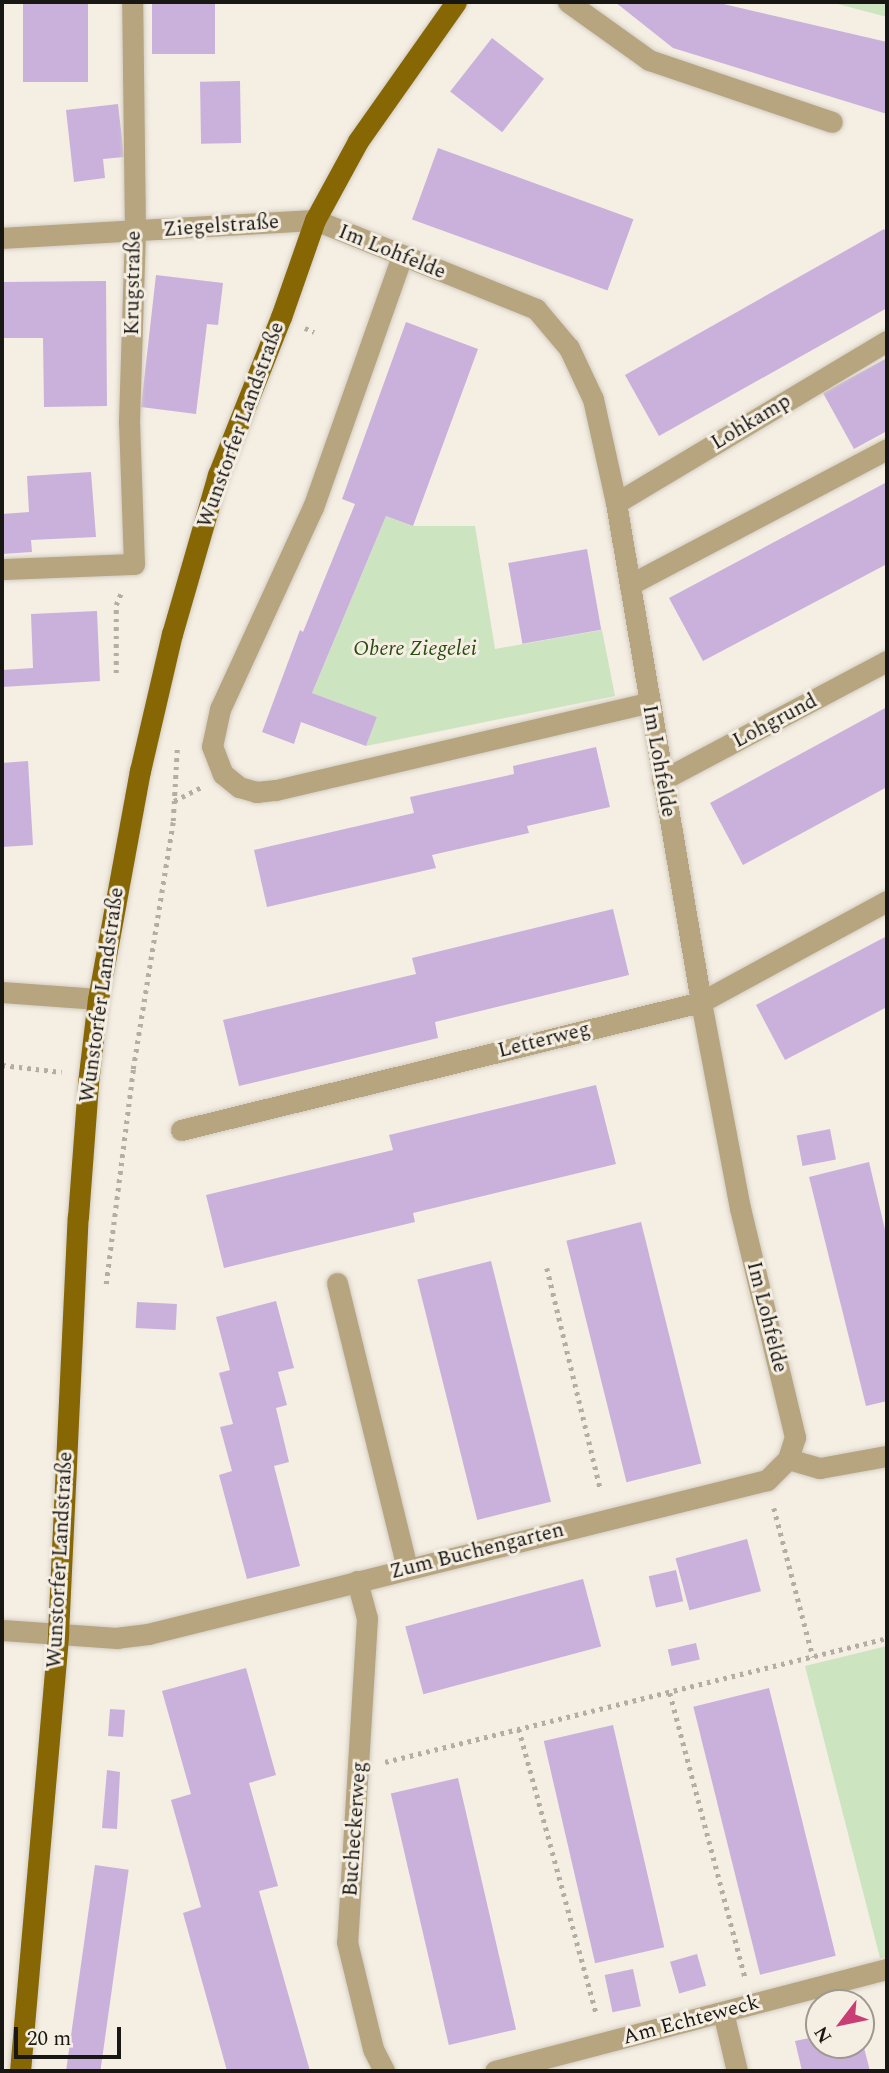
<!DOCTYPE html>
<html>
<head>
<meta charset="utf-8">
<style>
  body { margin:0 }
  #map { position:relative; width:889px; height:2073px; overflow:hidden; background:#f5eee3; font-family:Spectral,serif }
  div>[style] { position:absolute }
  .green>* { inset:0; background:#cce4c0 }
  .building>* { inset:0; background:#c9b1dc; transform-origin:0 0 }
  .path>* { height:4.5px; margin-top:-2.25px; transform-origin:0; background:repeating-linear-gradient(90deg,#b3ada4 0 3.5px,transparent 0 8.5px) }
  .roads { filter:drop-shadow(0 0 2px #d2ccc2) drop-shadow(0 0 2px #d2ccc2) }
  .lane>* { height:21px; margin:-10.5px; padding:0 10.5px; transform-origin:10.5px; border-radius:10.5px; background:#b6a57e }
  .street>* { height:21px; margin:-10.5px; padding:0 10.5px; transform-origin:10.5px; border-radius:10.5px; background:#b6a57e }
  .primary>* { height:21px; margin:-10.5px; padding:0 10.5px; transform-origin:10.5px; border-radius:10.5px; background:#866704 }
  span { translate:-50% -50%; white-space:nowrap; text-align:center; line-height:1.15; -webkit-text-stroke:6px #f5eee3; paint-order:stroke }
  .street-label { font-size:21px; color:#191713 }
  .park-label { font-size:21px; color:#284b0f; font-style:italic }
  .frame { position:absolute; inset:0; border:4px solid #191713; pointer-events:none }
  .north { position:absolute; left:805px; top:1989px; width:70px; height:70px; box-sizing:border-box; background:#f5eee3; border:2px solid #9d9890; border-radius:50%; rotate:238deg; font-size:19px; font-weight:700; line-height:28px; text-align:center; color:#191713 }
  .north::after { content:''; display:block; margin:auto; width:24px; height:32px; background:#c93e75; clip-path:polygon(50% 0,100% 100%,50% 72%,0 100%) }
  .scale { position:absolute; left:14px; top:2027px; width:107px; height:32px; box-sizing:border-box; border:4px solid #191713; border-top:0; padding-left:9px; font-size:21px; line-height:24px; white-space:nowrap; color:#191713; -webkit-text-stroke:5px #f5eee3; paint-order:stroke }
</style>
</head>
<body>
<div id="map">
  <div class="green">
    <div style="clip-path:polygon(830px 2px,887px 2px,887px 17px)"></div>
    <div style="clip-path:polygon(386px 516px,413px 526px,475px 526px,495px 649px,602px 630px,615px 696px,366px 746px,377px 717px,312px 693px)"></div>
    <div style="clip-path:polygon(887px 1646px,887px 1957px,880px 1958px,805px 1666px)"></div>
  </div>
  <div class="building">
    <div style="left:23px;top:2px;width:65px;height:80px"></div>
    <div style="left:152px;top:2px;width:63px;height:52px"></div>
    <div style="clip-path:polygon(615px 2px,715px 2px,887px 42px,887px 114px,673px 48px)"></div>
    <div style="left:492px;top:38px;width:66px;height:68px;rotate:38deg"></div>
    <div style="left:240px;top:81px;width:62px;height:40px;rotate:89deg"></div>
    <div style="clip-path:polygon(118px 104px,124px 157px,103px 159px,105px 178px,74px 182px,66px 110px)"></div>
    <div style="left:438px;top:148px;width:208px;height:76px;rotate:20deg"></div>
    <div style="clip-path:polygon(884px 229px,887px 234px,887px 308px,659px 436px,625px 375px)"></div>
    <div style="clip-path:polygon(156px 275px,223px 283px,218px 325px,207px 324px,196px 414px,141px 407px)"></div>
    <div style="clip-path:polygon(106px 281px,107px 406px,44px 407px,43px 338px,2px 338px,2px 282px)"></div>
    <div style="clip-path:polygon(406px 322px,478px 349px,413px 526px,386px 516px,312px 693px,377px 717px,366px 746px,301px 722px,294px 744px,262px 732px,300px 630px,303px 632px,355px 504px,342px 499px)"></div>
    <div style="clip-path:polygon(887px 358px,887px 431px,854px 449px,823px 393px)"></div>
    <div style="clip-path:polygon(91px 472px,96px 537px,31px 540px,32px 552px,2px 554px,2px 514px,29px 512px,27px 476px)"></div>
    <div style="clip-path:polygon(887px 482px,887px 564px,703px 661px,669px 598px)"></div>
    <div style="left:587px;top:549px;width:82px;height:80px;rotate:80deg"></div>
    <div style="clip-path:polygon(97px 611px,100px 681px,2px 687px,2px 670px,33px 668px,31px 614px)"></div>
    <div style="clip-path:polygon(887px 707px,887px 787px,743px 865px,710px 803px)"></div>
    <div style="clip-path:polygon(596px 747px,610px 807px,527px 826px,529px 833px,432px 855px,436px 868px,267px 907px,254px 850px,414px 813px,410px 797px,514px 774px,513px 766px)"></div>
    <div style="clip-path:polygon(28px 761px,33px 845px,2px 847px,2px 763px)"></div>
    <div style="clip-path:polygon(613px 909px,629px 975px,435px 1022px,438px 1038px,239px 1086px,223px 1020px,416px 974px,412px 958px)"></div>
    <div style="clip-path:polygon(887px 936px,887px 1007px,785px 1060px,756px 1005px)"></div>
    <div style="clip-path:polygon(596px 1085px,616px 1164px,413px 1213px,415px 1222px,224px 1268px,206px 1195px,393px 1150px,389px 1135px)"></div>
    <div style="left:830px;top:1129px;width:31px;height:34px;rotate:79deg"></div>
    <div style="clip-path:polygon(869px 1162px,887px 1238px,887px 1401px,866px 1406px,809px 1177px)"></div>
    <div style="left:641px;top:1222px;width:249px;height:77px;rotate:76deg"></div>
    <div style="left:491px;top:1261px;width:248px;height:76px;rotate:76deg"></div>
    <div style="clip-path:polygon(276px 1301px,294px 1368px,278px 1372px,287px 1405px,276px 1408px,289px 1462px,274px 1466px,300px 1566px,247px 1579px,219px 1475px,232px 1471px,220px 1427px,233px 1424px,219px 1373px,230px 1370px,216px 1317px)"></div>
    <div style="left:137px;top:1302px;width:40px;height:26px;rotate:3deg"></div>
    <div style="left:747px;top:1539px;width:54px;height:74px;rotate:75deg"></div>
    <div style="left:676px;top:1570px;width:32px;height:28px;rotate:77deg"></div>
    <div style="left:583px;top:1579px;width:70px;height:184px;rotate:75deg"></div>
    <div style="left:696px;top:1643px;width:17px;height:29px;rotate:77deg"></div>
    <div style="clip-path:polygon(246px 1668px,276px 1775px,249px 1783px,278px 1886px,259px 1891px,310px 2071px,227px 2071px,183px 1913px,201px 1907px,171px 1800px,191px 1794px,162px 1691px)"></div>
    <div style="left:769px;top:1688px;width:276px;height:78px;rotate:76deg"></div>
    <div style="left:110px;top:1709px;width:15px;height:27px;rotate:4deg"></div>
    <div style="left:613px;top:1725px;width:228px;height:71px;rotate:77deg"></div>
    <div style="clip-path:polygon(107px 1770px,120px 1772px,117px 1829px,102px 1828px)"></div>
    <div style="left:458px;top:1778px;width:258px;height:69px;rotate:77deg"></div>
    <div style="left:95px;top:1865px;width:34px;height:206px;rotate:8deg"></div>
    <div style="left:697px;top:1954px;width:33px;height:28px;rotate:74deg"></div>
    <div style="left:633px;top:1969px;width:38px;height:29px;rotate:78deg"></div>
    <div style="clip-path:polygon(819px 2036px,819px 2045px,861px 2045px,862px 2040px,870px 2071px,802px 2071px,795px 2041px)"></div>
  </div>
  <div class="path">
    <div style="left:305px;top:328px;width:10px;rotate:24deg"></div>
    <div style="left:116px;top:673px;width:68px;rotate:-90deg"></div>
    <div style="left:116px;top:605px;width:15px;rotate:-67deg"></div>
    <div style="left:174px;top:801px;width:30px;rotate:-27deg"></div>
    <div style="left:2px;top:1065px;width:60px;rotate:6.7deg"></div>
    <div style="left:547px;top:1268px;width:229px;rotate:76.4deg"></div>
    <div style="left:106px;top:1284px;width:217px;rotate:-82.8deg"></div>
    <div style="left:133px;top:1069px;width:251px;rotate:-80.8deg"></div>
    <div style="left:173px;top:821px;width:72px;rotate:-86.8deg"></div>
    <div style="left:774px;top:1508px;width:154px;rotate:75.3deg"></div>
    <div style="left:670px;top:1693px;width:293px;rotate:75.2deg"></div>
    <div style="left:519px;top:1729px;width:297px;rotate:74.8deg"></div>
    <div style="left:385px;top:1762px;width:517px;rotate:-13.87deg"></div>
  </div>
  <div class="roads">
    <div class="lane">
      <div style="left:568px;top:2px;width:100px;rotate:35.6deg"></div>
      <div style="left:649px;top:60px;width:193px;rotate:18.7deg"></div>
      <div style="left:662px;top:780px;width:255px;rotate:-27.9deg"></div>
      <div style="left:2px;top:992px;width:96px;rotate:4.2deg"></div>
      <div style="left:337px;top:1283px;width:294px;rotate:76.2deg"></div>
    </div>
    <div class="street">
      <div style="left:2px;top:238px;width:314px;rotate:-3.3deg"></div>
      <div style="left:315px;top:220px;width:238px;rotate:21.9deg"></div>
      <div style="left:536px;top:309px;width:51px;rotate:49.8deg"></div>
      <div style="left:569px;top:348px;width:56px;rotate:64.8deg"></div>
      <div style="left:593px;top:399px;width:107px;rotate:77.5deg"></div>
      <div style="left:616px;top:503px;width:506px;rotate:80.33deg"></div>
      <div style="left:701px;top:1002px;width:210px;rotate:79.3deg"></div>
      <div style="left:740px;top:1208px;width:236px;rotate:76.5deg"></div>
      <div style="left:795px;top:1437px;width:23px;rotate:108deg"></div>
      <div style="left:788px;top:1459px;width:30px;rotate:135deg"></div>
      <div style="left:767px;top:1480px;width:638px;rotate:166.03deg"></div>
      <div style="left:148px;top:1634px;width:31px;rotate:173deg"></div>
      <div style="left:117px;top:1638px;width:115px;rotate:-176deg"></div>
      <div style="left:402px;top:256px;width:266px;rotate:109.5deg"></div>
      <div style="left:313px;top:507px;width:222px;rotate:114.7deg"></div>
      <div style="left:220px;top:709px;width:38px;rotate:102deg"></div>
      <div style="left:212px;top:746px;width:30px;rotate:69deg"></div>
      <div style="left:223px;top:774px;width:21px;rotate:39deg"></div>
      <div style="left:239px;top:787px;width:18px;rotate:16deg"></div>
      <div style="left:256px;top:792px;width:20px;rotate:-6deg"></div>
      <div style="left:276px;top:790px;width:382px;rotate:-13.2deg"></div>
      <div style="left:616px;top:503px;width:316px;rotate:-30.9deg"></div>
      <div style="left:2px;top:569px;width:132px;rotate:-2.2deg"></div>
      <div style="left:134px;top:564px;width:143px;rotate:-92deg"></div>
      <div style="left:129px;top:421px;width:189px;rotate:-88.2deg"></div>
      <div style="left:135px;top:232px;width:230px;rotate:-90.7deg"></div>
      <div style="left:631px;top:584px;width:289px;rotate:-27.8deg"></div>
      <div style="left:181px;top:1130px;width:536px;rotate:-13.83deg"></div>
      <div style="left:701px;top:1002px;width:212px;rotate:-28.5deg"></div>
      <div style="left:788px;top:1459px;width:33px;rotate:16deg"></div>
      <div style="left:820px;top:1468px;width:68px;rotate:-10.2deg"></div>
      <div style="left:357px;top:1581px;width:38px;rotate:75deg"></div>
      <div style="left:367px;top:1618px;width:325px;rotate:93.5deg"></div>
      <div style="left:347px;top:1942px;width:110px;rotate:76.3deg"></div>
      <div style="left:373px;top:2049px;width:25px;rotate:63deg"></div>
      <div style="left:723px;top:2012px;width:61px;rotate:76.7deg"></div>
      <div style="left:495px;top:2071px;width:405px;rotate:-14.6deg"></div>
    </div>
    <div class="primary">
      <div style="left:20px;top:2071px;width:439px;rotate:-85deg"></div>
      <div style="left:58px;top:1634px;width:417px;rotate:-87.3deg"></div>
      <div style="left:78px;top:1217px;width:134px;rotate:-85.7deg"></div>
      <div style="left:88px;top:1083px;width:85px;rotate:-83.2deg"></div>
      <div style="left:98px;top:999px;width:232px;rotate:-79.6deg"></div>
      <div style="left:140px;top:771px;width:141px;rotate:-76.9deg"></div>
      <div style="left:172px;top:634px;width:166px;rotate:-73.9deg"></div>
      <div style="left:218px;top:475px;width:170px;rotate:-68.3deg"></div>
      <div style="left:281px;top:317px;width:103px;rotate:-70.7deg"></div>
      <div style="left:315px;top:220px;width:90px;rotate:-61.4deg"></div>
      <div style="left:358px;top:141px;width:170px;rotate:-54.8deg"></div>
    </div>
  </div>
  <div class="street-label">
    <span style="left:221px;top:226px;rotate:-4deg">Ziegelstraße</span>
    <span style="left:392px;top:252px;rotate:22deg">Im Lohfelde</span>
    <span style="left:133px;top:283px;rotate:-89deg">Krugstraße</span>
    <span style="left:751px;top:422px;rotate:-31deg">Lohkamp</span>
    <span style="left:241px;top:425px;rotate:-70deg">Wunstorfer Landstraße</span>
    <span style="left:775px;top:721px;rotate:-28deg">Lohgrund</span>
    <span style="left:659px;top:761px;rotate:80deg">Im Lohfelde</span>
    <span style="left:102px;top:995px;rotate:-82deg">Wunstorfer Landstraße</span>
    <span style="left:544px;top:1040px;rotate:-14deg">Letterweg</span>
    <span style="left:767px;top:1317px;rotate:76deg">Im Lohfelde</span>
    <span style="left:477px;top:1551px;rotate:-14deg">Zum Buchengarten</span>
    <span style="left:60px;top:1560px;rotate:-87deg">Wunstorfer Landstraße</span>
    <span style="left:355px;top:1829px;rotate:-86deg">Bucheckerweg</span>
    <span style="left:691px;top:2020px;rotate:-15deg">Am Echteweck</span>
  </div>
  <div class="park-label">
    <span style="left:415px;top:649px">Obere Ziegelei</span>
  </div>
  <div class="frame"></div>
  <div class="north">N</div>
  <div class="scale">20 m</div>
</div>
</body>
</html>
